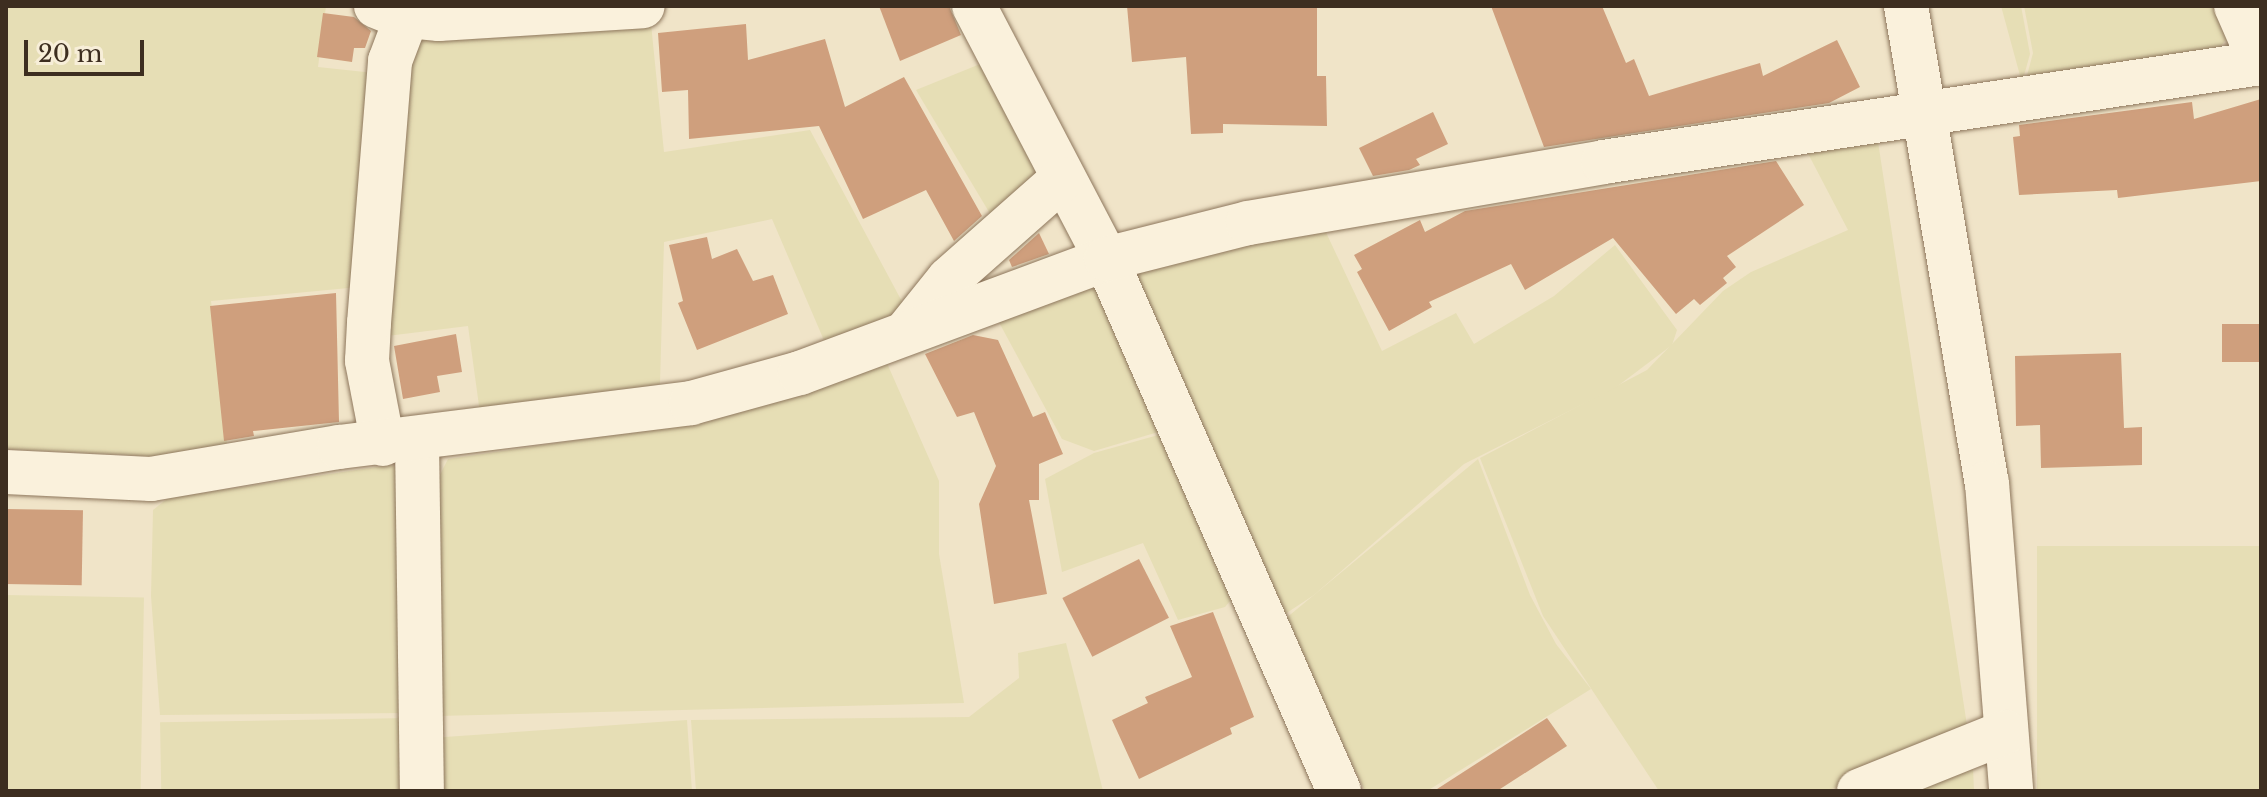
<!DOCTYPE html>
<html>
<head>
<meta charset="utf-8">
<style>
  body { margin:0 }
  #map { position:relative; width:2267px; height:797px; overflow:hidden; background:#f0e4c8; font-family:"Libre Baskerville",serif }
  div>[style] { position:absolute }
  .farmland>* { inset:0; background:#e6deb5; transform-origin:0 0 }
  .building>* { inset:0; background:#cf9f7d; transform-origin:0 0 }
  .roads { filter:drop-shadow(0 0 2px #8d765c) drop-shadow(0 0 2px #8d765c) }
  .minor>* { height:44px; margin:-22px; padding:0 22px; transform-origin:22px; border-radius:22px; background:#faf1dc }
  span { translate:-50% -50%; white-space:nowrap; text-align:center; line-height:1.15; -webkit-text-stroke:6px #f7eed8; paint-order:stroke }
  .frame { position:absolute; inset:0; border:8px solid #3d2e20; pointer-events:none }
  .scale { position:absolute; left:24px; top:40px; width:120px; height:36px; box-sizing:border-box; border:4px solid #3d2e20; border-top:0; padding-left:10px; font-size:24px; line-height:28px; white-space:nowrap; color:#3d2e20; -webkit-text-stroke:6px #f7eed8; paint-order:stroke }
</style>
</head>
<body>
<div id="map">
  <div class="farmland">
    <div style="clip-path:polygon(6px 6px,326px 6px,318px 67px,374px 73px,359px 287px,211px 301px,228px 452px,139px 466px,135px 455px,6px 449px)"></div>
    <div style="clip-path:polygon(2001px 6px,2021px 6px,2030px 54px,2022px 83px)"></div>
    <div style="clip-path:polygon(2024px 6px,2222px 6px,2228px 37px,2216px 52px,2025px 83px,2033px 53px)"></div>
    <div style="clip-path:polygon(650px 14px,664px 152px,810px 130px,906px 309px,826px 345px,772px 219px,664px 242px,660px 384px,605px 399px,480px 413px,468px 326px,379px 337px,408px 50px,426px 34px)"></div>
    <div style="clip-path:polygon(990px 60px,1049px 180px,995px 222px,916px 90px)"></div>
    <div style="clip-path:polygon(1877px 135px,1968px 732px,1827px 791px,1659px 791px,1543px 616px,1480px 458px,1647px 370px,1723px 291px,1751px 272px,1848px 230px,1803px 144px)"></div>
    <div style="clip-path:polygon(1322px 224px,1382px 351px,1456px 313px,1474px 344px,1554px 296px,1615px 245px,1677px 330px,1672px 345px,1615px 388px,1464px 464px,1314px 595px,1282px 616px,1131px 294px,1137px 262px)"></div>
    <div style="clip-path:polygon(1084px 281px,1099px 289px,1165px 430px,1094px 451px,1062px 439px,994px 313px)"></div>
    <div style="clip-path:polygon(886px 361px,939px 481px,939px 554px,964px 703px,437px 716px,436px 483px,448px 459px,693px 423px)"></div>
    <div style="clip-path:polygon(1162px 434px,1237px 593px,1225px 607px,1178px 620px,1143px 543px,1062px 572px,1045px 479px,1094px 453px)"></div>
    <div style="clip-path:polygon(1478px 459px,1530px 595px,1556px 644px,1591px 689px,1427px 791px,1365px 791px,1285px 619px)"></div>
    <div style="clip-path:polygon(390px 465px,400px 469px,408px 713px,160px 715px,151px 596px,153px 510px,168px 498px)"></div>
    <div style="left:2261px;top:546px;width:245px;height:224px;rotate:90deg"></div>
    <div style="left:6px;top:595px;width:138px;height:196px;rotate:1deg"></div>
    <div style="clip-path:polygon(1066px 643px,1103px 791px,696px 791px,691px 720px,969px 717px,1019px 678px,1018px 653px)"></div>
    <div style="left:407px;top:718px;width:73px;height:247px;rotate:89deg"></div>
    <div style="left:687px;top:720px;width:71px;height:250px;rotate:86deg"></div>
    <div style="clip-path:polygon(1973px 768px,1974px 791px,1906px 791px)"></div>
  </div>
  <div class="building">
    <div style="clip-path:polygon(879px 6px,949px 6px,961px 35px,900px 61px)"></div>
    <div style="clip-path:polygon(1127px 6px,1317px 6px,1317px 76px,1326px 76px,1327px 126px,1223px 124px,1223px 133px,1191px 134px,1186px 57px,1132px 62px)"></div>
    <div style="clip-path:polygon(1491px 6px,1602px 6px,1626px 63px,1634px 59px,1649px 96px,1760px 63px,1763px 76px,1837px 40px,1860px 87px,1829px 103px,1544px 147px)"></div>
    <div style="clip-path:polygon(323px 13px,354px 17px,371px 31px,365px 48px,354px 48px,352px 62px,317px 57px)"></div>
    <div style="clip-path:polygon(746px 24px,748px 60px,825px 39px,845px 107px,904px 77px,982px 216px,954px 241px,926px 190px,863px 219px,819px 126px,689px 139px,688px 90px,662px 92px,658px 33px)"></div>
    <div style="clip-path:polygon(2261px 99px,2261px 181px,2118px 198px,2117px 190px,2019px 195px,2013px 137px,2020px 136px,2019px 125px,2192px 102px,2194px 119px)"></div>
    <div style="clip-path:polygon(1433px 112px,1448px 144px,1416px 159px,1420px 165px,1409px 170px,1373px 176px,1359px 148px)"></div>
    <div style="clip-path:polygon(1776px 161px,1804px 205px,1727px 256px,1736px 267px,1723px 278px,1727px 283px,1700px 305px,1694px 299px,1676px 314px,1613px 238px,1525px 290px,1511px 264px,1429px 302px,1432px 307px,1389px 331px,1357px 272px,1362px 269px,1354px 255px,1420px 220px,1425px 232px,1465px 211px)"></div>
    <div style="clip-path:polygon(1039px 233px,1049px 254px,1012px 267px,1009px 260px)"></div>
    <div style="clip-path:polygon(707px 237px,712px 259px,737px 249px,753px 281px,773px 275px,788px 314px,697px 350px,678px 303px,683px 301px,669px 245px)"></div>
    <div style="clip-path:polygon(336px 293px,339px 422px,253px 431px,254px 436px,224px 441px,210px 306px)"></div>
    <div style="left:2261px;top:324px;width:38px;height:39px;rotate:90deg"></div>
    <div style="clip-path:polygon(456px 334px,462px 372px,437px 376px,440px 392px,403px 399px,394px 346px)"></div>
    <div style="clip-path:polygon(973px 335px,998px 340px,1033px 417px,1045px 412px,1063px 454px,1039px 464px,1039px 500px,1029px 500px,1047px 594px,994px 604px,979px 504px,996px 466px,974px 412px,957px 417px,925px 354px)"></div>
    <div style="clip-path:polygon(2121px 353px,2124px 428px,2142px 427px,2142px 465px,2041px 468px,2040px 425px,2016px 426px,2015px 356px)"></div>
    <div style="left:6px;top:509px;width:77px;height:75px;rotate:1deg"></div>
    <div style="left:1139px;top:559px;width:66px;height:86px;rotate:63deg"></div>
    <div style="clip-path:polygon(1213px 612px,1254px 717px,1230px 728px,1232px 734px,1139px 779px,1112px 720px,1148px 703px,1145px 697px,1192px 677px,1170px 626px)"></div>
    <div style="clip-path:polygon(1547px 718px,1567px 746px,1497px 791px,1434px 791px)"></div>
  </div>
  <div class="roads">
    <div class="minor">
      <div style="left:376px;top:6px;width:24px;rotate:22deg"></div>
      <div style="left:398px;top:15px;width:41px;rotate:5.6deg"></div>
      <div style="left:439px;top:19px;width:204px;rotate:-3.6deg"></div>
      <div style="left:974px;top:6px;width:285px;rotate:62.4deg"></div>
      <div style="left:1106px;top:259px;width:581px;rotate:66.35deg"></div>
      <div style="left:1906px;top:6px;width:484px;rotate:80.4deg"></div>
      <div style="left:1987px;top:483px;width:309px;rotate:85.5deg"></div>
      <div style="left:2236px;top:6px;width:62px;rotate:66.3deg"></div>
      <div style="left:908px;top:330px;width:65px;rotate:-51.2deg"></div>
      <div style="left:949px;top:279px;width:151px;rotate:-41.5deg"></div>
      <div style="left:417px;top:441px;width:350px;rotate:89.2deg"></div>
      <div style="left:383px;top:444px;width:85px;rotate:-100.9deg"></div>
      <div style="left:367px;top:361px;width:38px;rotate:-87deg"></div>
      <div style="left:369px;top:323px;width:263px;rotate:-85.4deg"></div>
      <div style="left:390px;top:61px;width:48px;rotate:-69.3deg"></div>
      <div style="left:6px;top:472px;width:145px;rotate:2.8deg"></div>
      <div style="left:151px;top:479px;width:191px;rotate:-9.7deg"></div>
      <div style="left:339px;top:447px;width:355px;rotate:-7.1deg"></div>
      <div style="left:691px;top:403px;width:113px;rotate:-15.4deg"></div>
      <div style="left:800px;top:373px;width:327px;rotate:-20.4deg"></div>
      <div style="left:1106px;top:259px;width:146px;rotate:-14.2deg"></div>
      <div style="left:1248px;top:223px;width:360px;rotate:-9.7deg"></div>
      <div style="left:1603px;top:162px;width:665px;rotate:-8.56deg"></div>
      <div style="left:1859px;top:791px;width:158px;rotate:-21.9deg"></div>
    </div>
  </div>
  <div class="frame"></div>
  <div class="scale">20 m</div>
</div>
</body>
</html>
